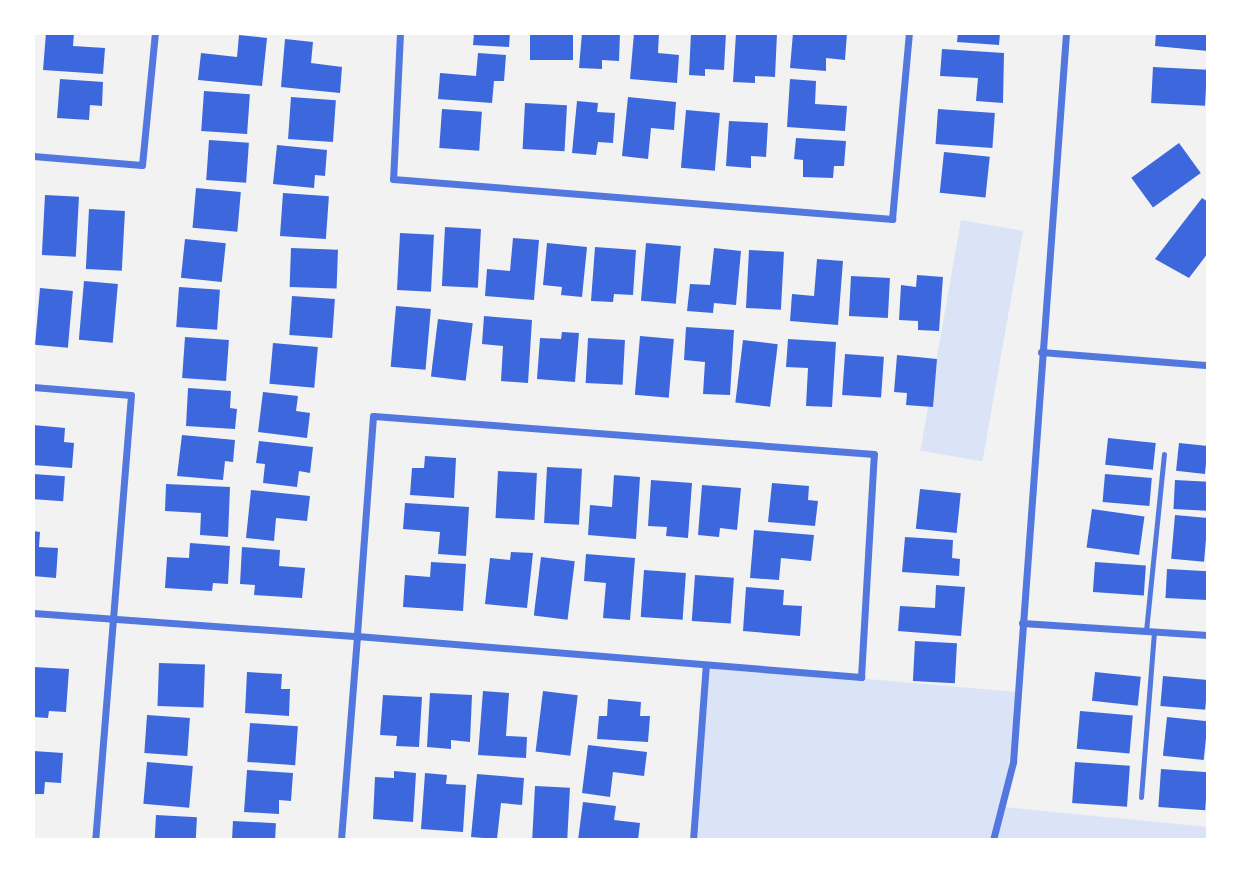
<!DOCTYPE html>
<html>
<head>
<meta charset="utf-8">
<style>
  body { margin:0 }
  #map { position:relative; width:1241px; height:873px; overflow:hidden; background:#f2f2f2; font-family:Arial,sans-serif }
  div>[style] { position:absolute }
  .green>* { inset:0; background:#dbe4f7; transform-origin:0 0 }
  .building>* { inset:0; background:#3d67dc; transform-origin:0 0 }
  .service>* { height:5px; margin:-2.5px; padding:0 2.5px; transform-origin:2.5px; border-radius:2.5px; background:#5277de }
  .minor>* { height:7px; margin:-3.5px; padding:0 3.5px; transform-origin:3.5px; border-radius:3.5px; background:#5277de }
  span { translate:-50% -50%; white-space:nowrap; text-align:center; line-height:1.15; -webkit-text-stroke:5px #fff; paint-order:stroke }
  .frame { position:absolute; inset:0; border:35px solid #fff; pointer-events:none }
</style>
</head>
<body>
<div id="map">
  <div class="green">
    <div style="left:961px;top:220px;width:63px;height:234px;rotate:10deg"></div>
    <div style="clip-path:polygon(706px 665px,1017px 692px,1004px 807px,1208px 827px,1208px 840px,693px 840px)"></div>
  </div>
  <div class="building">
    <div style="clip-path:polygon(46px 33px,74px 33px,73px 46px,105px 48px,103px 74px,43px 70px)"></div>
    <div style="clip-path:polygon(474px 33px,510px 33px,509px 47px,473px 45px)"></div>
    <div style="left:530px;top:33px;width:43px;height:27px"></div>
    <div style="clip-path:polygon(582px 33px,620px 33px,619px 61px,602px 60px,602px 69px,579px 68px)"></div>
    <div style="clip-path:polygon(634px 33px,659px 33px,658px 53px,679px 55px,677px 83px,630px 79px)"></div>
    <div style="clip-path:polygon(691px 33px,726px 33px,724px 70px,705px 69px,705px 76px,689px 75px)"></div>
    <div style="clip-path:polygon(736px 33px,777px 33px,775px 77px,755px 76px,755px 83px,733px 82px)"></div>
    <div style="clip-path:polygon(793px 33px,847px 33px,845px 60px,826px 58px,826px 71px,790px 68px)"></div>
    <div style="clip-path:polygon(958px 33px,1000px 33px,999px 45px,957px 42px)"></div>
    <div style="clip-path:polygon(1156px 33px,1208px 33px,1208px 51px,1155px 46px)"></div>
    <div style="clip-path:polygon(239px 35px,267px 38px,262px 86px,198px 80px,201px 53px,237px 57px)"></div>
    <div style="clip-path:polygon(285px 39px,313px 42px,311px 63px,342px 67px,340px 93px,281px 87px)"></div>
    <div style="clip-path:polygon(942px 49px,1004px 53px,1003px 103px,976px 101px,978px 78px,940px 76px)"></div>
    <div style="clip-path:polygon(478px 53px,506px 55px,504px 81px,494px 81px,492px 103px,438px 99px,440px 73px,476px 76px)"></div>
    <div style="left:1153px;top:67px;width:54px;height:36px;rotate:3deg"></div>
    <div style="clip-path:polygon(60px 79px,103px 82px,102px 106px,90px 105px,89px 120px,57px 118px)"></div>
    <div style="clip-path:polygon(790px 79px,816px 81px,815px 104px,847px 106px,845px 131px,787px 127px)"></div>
    <div style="left:204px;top:91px;width:46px;height:40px;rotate:4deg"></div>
    <div style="left:291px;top:97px;width:45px;height:42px;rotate:4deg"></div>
    <div style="clip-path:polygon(628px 97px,676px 102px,674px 130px,651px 128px,648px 159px,622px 156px)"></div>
    <div style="clip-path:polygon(577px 101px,598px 103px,597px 112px,615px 113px,613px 143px,598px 142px,596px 155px,572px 153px)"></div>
    <div style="left:525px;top:103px;width:42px;height:46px;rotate:3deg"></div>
    <div style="left:442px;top:109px;width:40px;height:39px;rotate:4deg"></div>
    <div style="left:938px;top:109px;width:57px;height:35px;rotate:4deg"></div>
    <div style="left:686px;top:110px;width:34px;height:58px;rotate:5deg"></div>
    <div style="clip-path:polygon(729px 121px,768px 123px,766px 157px,751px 156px,751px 168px,726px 166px)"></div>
    <div style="clip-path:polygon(796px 138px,846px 141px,844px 166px,834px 166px,833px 178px,803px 177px,803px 160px,794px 159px)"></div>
    <div style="left:209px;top:140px;width:40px;height:40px;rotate:4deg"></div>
    <div style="left:1179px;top:143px;width:37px;height:59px;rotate:54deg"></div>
    <div style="clip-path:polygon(277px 145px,327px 150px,325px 176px,315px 175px,314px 188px,273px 184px)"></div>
    <div style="left:944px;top:152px;width:46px;height:41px;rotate:6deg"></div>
    <div style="left:196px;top:188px;width:45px;height:40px;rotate:5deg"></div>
    <div style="left:283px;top:193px;width:46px;height:43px;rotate:4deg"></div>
    <div style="left:45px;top:195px;width:34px;height:60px;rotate:3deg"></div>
    <div style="clip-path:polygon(1202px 198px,1208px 202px,1208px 253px,1189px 278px,1155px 259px)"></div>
    <div style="left:89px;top:209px;width:36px;height:60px;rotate:3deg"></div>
    <div style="left:445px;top:227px;width:36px;height:59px;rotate:3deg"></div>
    <div style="left:400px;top:233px;width:34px;height:57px;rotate:3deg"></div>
    <div style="clip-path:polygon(513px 238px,539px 240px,534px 300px,485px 296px,487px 269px,510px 271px)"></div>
    <div style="left:185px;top:239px;width:41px;height:39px;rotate:6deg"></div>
    <div style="clip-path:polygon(547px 243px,587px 247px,582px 297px,561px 295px,562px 287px,543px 285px)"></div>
    <div style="left:646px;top:243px;width:35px;height:58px;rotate:5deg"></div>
    <div style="clip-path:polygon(595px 247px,636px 250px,633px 295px,614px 294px,613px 302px,591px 301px)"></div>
    <div style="left:291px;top:248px;width:47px;height:39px;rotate:2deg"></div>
    <div style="clip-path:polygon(714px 248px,741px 251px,736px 305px,714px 303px,713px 313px,687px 311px,690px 284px,710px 285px)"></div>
    <div style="left:749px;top:250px;width:35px;height:58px;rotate:3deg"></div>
    <div style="clip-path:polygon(817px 259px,843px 261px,838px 325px,790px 321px,792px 294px,814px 296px)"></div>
    <div style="clip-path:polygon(917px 275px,943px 277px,939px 331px,918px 330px,918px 321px,899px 320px,901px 285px,916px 287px)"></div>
    <div style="left:851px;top:276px;width:39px;height:40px;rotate:3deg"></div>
    <div style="left:84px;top:281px;width:34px;height:59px;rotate:5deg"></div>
    <div style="left:179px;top:287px;width:41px;height:40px;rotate:4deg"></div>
    <div style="left:40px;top:288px;width:33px;height:57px;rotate:5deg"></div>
    <div style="left:292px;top:296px;width:43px;height:39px;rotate:4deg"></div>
    <div style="left:396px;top:306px;width:35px;height:61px;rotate:5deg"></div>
    <div style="clip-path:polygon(484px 316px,532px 320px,528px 383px,501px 381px,503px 346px,482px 344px)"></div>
    <div style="left:438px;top:319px;width:35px;height:58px;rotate:7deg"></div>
    <div style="clip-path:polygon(686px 327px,734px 330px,730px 395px,703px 394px,705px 362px,684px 360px)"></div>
    <div style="clip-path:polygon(562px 332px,579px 333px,575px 382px,537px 379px,540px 338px,561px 339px)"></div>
    <div style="left:640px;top:336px;width:34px;height:59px;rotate:5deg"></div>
    <div style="left:185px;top:337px;width:44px;height:41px;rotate:4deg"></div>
    <div style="left:588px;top:338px;width:37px;height:45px;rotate:3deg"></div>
    <div style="clip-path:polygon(788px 339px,836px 342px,832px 407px,806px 406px,808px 368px,786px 367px)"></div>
    <div style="left:743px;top:340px;width:35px;height:63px;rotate:7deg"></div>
    <div style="left:273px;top:343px;width:45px;height:41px;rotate:5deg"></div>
    <div style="left:845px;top:354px;width:39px;height:41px;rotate:4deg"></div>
    <div style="clip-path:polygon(897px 355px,937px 359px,933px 407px,906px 405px,907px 393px,894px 392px)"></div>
    <div style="clip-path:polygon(188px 388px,231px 391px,230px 408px,237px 409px,235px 429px,186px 426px)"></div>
    <div style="clip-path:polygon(263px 392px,298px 396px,296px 411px,310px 413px,307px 438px,258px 432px)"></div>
    <div style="clip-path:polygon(33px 425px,65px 428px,64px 442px,74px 443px,72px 468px,33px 465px)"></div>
    <div style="clip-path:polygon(182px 435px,235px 440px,233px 462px,225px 461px,223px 480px,177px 476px)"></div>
    <div style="left:1108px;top:438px;width:48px;height:27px;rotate:6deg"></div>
    <div style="clip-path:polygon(259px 441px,313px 447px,310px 473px,299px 471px,297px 487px,263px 483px,265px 464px,256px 463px)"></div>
    <div style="left:1179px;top:443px;width:29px;height:28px;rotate:6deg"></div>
    <div style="clip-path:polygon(425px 456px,456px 458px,454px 498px,410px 495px,412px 468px,424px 468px)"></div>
    <div style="left:547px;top:467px;width:35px;height:56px;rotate:3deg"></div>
    <div style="left:498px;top:471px;width:39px;height:47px;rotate:3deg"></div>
    <div style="left:33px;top:474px;width:32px;height:25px;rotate:4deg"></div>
    <div style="left:1105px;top:474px;width:47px;height:28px;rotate:5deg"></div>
    <div style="clip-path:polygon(614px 475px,640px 477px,636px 539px,588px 535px,590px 505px,612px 507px)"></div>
    <div style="clip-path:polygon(651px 480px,692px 483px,688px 538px,666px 536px,667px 527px,648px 526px)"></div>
    <div style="left:1175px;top:480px;width:33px;height:29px;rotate:3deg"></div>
    <div style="clip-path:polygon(772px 483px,809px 486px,808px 500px,818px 501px,815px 526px,768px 522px)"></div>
    <div style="clip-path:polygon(166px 484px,230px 487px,228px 537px,200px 535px,201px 513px,165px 511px)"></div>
    <div style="clip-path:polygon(702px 485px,741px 488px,737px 530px,720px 528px,719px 537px,698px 535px)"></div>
    <div style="left:920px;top:489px;width:41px;height:40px;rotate:6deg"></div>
    <div style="clip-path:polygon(251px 490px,310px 496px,307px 521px,276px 518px,274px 541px,246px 538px)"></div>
    <div style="clip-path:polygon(405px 503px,469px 507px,466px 556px,438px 554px,440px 532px,403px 529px)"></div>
    <div style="left:1092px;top:509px;width:53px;height:39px;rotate:8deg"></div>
    <div style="left:1175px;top:515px;width:33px;height:44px;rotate:5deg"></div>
    <div style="clip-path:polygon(754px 530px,814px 535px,811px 561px,781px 558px,779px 580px,750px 578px)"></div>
    <div style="clip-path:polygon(33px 531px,40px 532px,39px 547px,58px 548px,56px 578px,33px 576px)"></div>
    <div style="clip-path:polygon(905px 537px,953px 540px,952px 558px,960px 559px,959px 576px,902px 572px)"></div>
    <div style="clip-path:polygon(190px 543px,230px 546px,228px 584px,213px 583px,212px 591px,165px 588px,167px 557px,189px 558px)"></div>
    <div style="clip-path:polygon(242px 547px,280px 550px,279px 566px,305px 568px,302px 598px,254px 595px,255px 585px,240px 584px)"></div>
    <div style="clip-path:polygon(511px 552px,533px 553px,527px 608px,485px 604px,490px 558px,510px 560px)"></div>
    <div style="clip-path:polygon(586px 554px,635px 558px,630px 620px,603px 618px,606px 583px,584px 581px)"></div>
    <div style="left:541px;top:557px;width:34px;height:59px;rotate:7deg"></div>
    <div style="clip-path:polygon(431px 562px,466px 564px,463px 611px,403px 607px,405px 575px,430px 577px)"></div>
    <div style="left:1095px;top:562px;width:51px;height:30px;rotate:4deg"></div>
    <div style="left:1167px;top:569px;width:41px;height:29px;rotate:3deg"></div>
    <div style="left:644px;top:570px;width:42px;height:47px;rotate:4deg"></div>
    <div style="left:695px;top:575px;width:39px;height:46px;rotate:4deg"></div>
    <div style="clip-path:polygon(936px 585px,965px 587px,961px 636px,898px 631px,900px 606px,935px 608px)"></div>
    <div style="clip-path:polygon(746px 587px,784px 590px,783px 605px,802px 606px,800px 636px,743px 631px)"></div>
    <div style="left:915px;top:641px;width:42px;height:40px;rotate:3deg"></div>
    <div style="left:159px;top:663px;width:46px;height:43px;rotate:2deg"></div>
    <div style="clip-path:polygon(33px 667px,69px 669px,66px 712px,49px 711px,48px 718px,33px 717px)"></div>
    <div style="clip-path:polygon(247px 672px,282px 674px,281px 689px,290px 689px,289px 716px,245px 713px)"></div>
    <div style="left:1095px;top:672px;width:46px;height:29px;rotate:6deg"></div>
    <div style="left:1163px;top:676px;width:45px;height:30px;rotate:5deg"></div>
    <div style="clip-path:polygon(483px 691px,509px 693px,506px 736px,527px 737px,526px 758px,478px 755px)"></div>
    <div style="left:543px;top:691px;width:35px;height:61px;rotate:7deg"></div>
    <div style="clip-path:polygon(430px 693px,472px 695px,470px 742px,451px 740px,451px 749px,427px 747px)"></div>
    <div style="clip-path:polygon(383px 695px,422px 697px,419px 747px,396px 746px,397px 736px,380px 735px)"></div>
    <div style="clip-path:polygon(608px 699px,641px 702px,640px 716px,650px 716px,648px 742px,597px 739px,599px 716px,607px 716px)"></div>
    <div style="left:1080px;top:711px;width:53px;height:38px;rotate:5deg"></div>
    <div style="left:147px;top:715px;width:43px;height:38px;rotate:4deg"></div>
    <div style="left:1167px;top:717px;width:41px;height:39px;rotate:6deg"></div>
    <div style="left:250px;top:723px;width:48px;height:39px;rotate:4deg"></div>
    <div style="clip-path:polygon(588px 745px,647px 752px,644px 776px,613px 772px,610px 797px,582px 793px)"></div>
    <div style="clip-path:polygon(33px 751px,63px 753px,61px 783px,45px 782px,44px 794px,33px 794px)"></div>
    <div style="left:147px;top:762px;width:46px;height:42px;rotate:5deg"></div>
    <div style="left:1075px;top:762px;width:55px;height:41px;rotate:4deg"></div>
    <div style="left:1161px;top:769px;width:47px;height:38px;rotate:4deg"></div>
    <div style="clip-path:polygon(247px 770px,293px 773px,291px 801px,279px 800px,279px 814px,244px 812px)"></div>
    <div style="clip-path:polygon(394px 771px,416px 773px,413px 822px,373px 819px,375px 777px,394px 778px)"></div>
    <div style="clip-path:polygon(425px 773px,447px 775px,446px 784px,466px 785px,463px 832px,421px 829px)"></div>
    <div style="clip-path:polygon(477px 774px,524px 778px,522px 805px,501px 803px,497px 839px,471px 837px)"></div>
    <div style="left:535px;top:786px;width:35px;height:54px;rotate:3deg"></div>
    <div style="clip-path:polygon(583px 802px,616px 806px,614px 820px,640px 823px,638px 840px,578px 840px)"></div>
    <div style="left:156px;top:815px;width:41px;height:25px;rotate:3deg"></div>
    <div style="left:233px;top:821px;width:43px;height:19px;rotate:3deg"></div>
  </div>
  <div class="service">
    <div style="left:1146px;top:631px;width:178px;rotate:-84.2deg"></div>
    <div style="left:1141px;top:797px;width:166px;rotate:-85.5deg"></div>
  </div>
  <div class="minor">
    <div style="left:400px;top:33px;width:146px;rotate:92.7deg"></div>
    <div style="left:393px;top:179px;width:501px;rotate:4.58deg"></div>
    <div style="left:892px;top:219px;width:187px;rotate:-84.8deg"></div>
    <div style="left:33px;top:156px;width:109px;rotate:4.7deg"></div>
    <div style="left:142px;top:165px;width:133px;rotate:-84.4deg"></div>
    <div style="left:1041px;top:352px;width:168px;rotate:4.5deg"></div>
    <div style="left:33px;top:387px;width:98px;rotate:4.7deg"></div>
    <div style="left:131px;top:395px;width:446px;rotate:94.6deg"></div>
    <div style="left:33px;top:613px;width:325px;rotate:4.1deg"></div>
    <div style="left:357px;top:636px;width:506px;rotate:4.65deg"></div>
    <div style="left:861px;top:677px;width:223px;rotate:-86.7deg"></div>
    <div style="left:874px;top:454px;width:502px;rotate:-175.66deg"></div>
    <div style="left:373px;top:416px;width:221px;rotate:94.2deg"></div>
    <div style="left:357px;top:636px;width:205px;rotate:94.5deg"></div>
    <div style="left:1022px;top:623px;width:186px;rotate:3.7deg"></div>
    <div style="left:693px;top:840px;width:175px;rotate:-85.8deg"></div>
    <div style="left:993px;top:840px;width:81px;rotate:-75.6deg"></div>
    <div style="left:1013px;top:762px;width:731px;rotate:-85.84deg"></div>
  </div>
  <div class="frame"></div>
</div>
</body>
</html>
